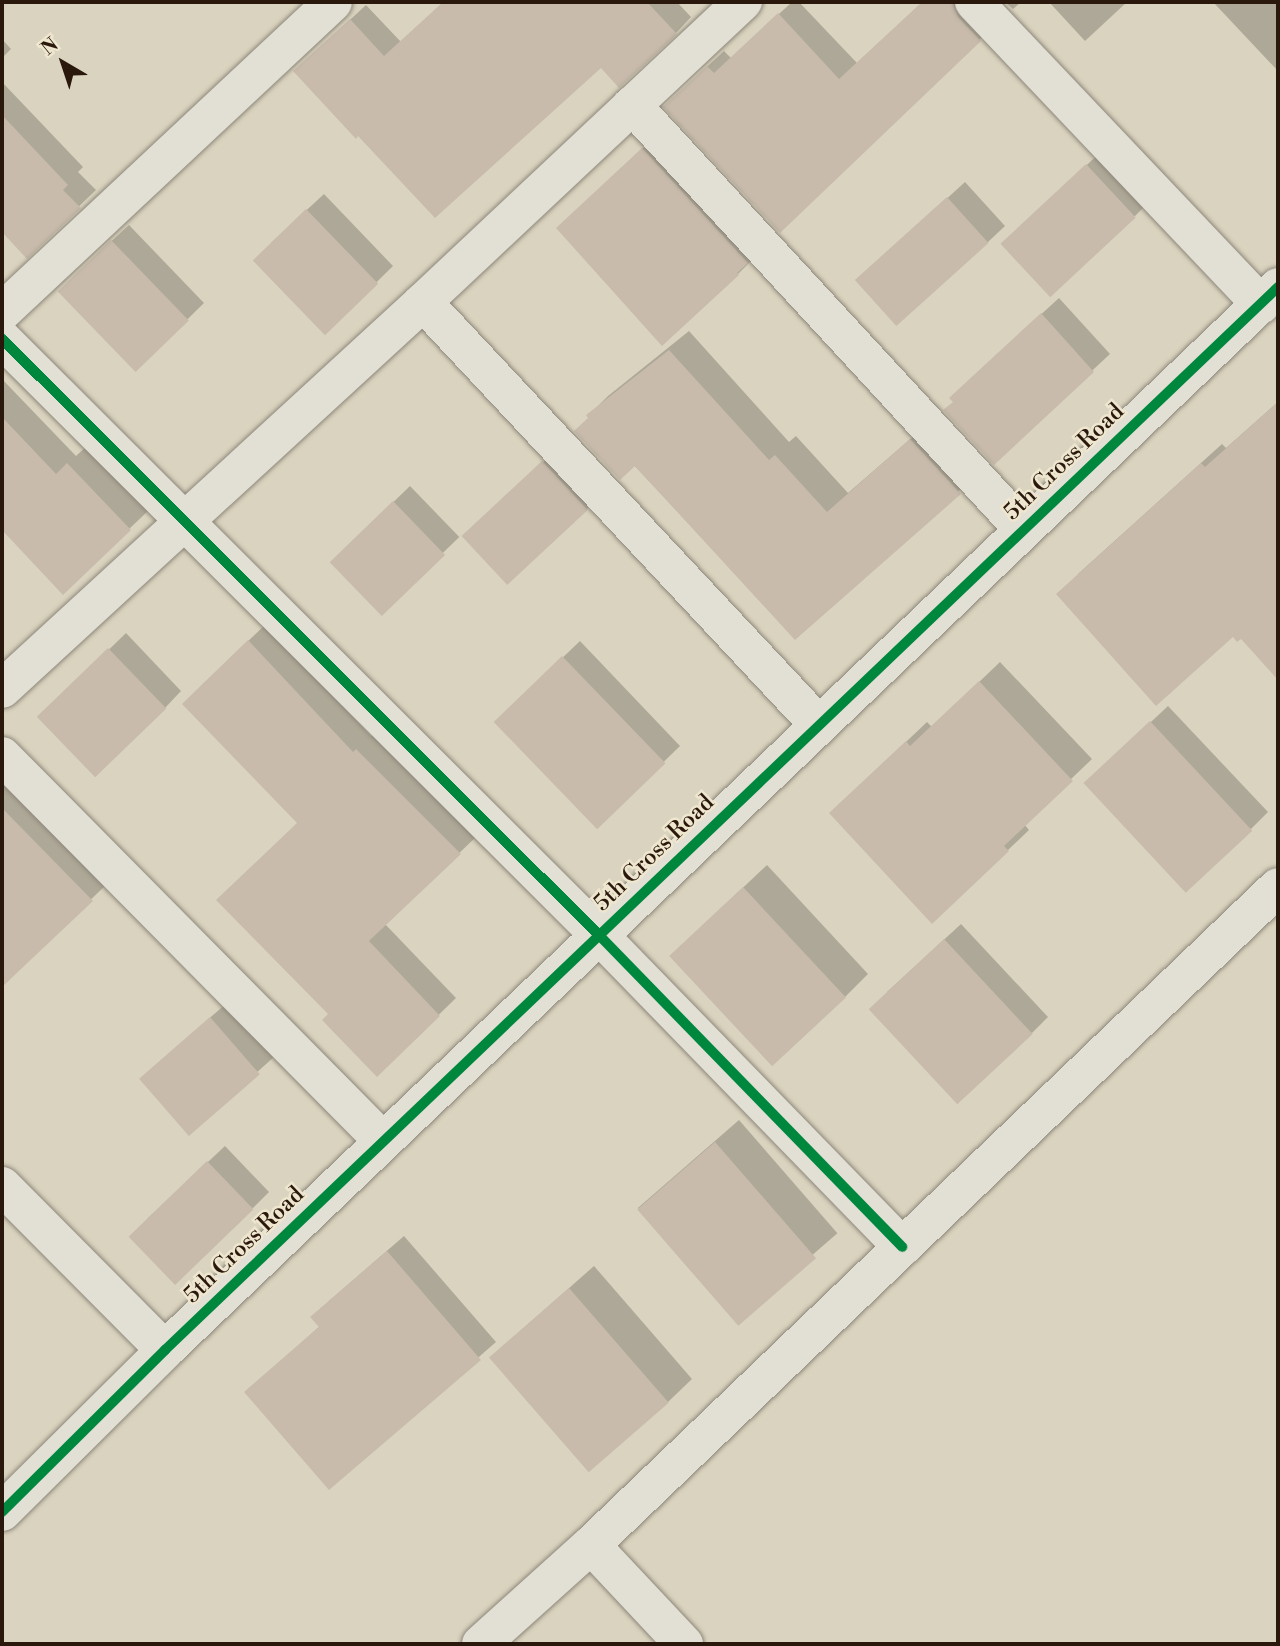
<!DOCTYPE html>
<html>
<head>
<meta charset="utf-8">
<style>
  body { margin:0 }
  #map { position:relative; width:1280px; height:1646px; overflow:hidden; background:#dad3bf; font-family:"Libre Bodoni",serif }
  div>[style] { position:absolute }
  .shadow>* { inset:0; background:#0003; transform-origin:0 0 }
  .building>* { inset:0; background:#c8bbac; transform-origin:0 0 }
  .roads { filter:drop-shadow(0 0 2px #8d877a) drop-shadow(0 0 2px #8d877a) }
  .street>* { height:38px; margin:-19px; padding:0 19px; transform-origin:19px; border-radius:19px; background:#e2dfd4 }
  .cycleway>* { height:10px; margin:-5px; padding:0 5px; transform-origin:5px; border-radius:5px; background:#00873e }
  span { translate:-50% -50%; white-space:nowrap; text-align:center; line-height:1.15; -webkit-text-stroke:5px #eee6ce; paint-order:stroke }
  .street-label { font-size:23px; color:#2a180d }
  .frame { position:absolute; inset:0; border:4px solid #2a180d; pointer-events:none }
  .north { position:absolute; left:28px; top:28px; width:70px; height:70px; -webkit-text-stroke:5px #eee6ce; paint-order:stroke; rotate:321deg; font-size:19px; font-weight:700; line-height:28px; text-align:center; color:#2a180d }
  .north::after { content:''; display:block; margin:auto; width:24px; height:32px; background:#2a180d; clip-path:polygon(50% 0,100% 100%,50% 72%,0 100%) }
</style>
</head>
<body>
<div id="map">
  <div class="shadow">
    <div style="clip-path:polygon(444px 2px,472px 2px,500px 33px,532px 2px,677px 2px,691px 17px,676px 33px,601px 66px,311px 56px,366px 5px,401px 42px)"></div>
    <div style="clip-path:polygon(792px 2px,799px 2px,857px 63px,923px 2px,978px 2px,996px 24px,780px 231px,682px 90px,724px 51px,731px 58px)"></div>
    <div style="clip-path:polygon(1005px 2px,1021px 2px,1013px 9px)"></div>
    <div style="clip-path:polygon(1049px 2px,1127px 2px,1085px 41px)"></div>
    <div style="clip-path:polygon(1213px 2px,1278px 2px,1278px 71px)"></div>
    <div style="clip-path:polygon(2px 39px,11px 49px,2px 58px)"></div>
    <div style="clip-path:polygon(2px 82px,83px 167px,78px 172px,96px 190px,27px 256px,2px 229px)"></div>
    <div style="clip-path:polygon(659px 133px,754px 258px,738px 274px,575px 212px)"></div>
    <div style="clip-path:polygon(1104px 149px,1151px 200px,1135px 216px,1019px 228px)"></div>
    <div style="clip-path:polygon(965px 182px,1005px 226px,988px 242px,875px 264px)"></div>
    <div style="clip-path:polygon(324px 194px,393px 266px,326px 332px,271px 243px)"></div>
    <div style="clip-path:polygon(129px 225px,204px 303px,136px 370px,76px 274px)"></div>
    <div style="clip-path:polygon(1059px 298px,1110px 354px,994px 462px,955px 401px,968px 381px)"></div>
    <div style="clip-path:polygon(689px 331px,789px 442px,796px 436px,848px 493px,931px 421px,979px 473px,795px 637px,588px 416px,608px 396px)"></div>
    <div style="clip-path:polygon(2px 379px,76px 456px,87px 446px,149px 510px,63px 592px,2px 527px)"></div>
    <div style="clip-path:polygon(1278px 402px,1278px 678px,1241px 636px,1078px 574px,1222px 444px,1226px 448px)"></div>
    <div style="clip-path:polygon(560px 446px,603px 493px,587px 509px,482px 521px)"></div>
    <div style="left:410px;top:486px;width:71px;height:109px;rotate:46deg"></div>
    <div style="clip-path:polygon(265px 625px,371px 736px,374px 734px,476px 837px,385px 924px,456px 998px,377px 1075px,331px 1014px,299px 823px,200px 687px)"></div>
    <div style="clip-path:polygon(126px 633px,181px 691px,165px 708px,56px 701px)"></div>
    <div style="clip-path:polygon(580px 641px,680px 746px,596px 828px,512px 706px)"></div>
    <div style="clip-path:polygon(1000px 662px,1092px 759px,1024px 824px,1029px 830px,1008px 850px,852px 793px,927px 722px,932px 727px)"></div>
    <div style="clip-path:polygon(1168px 706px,1268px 812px,1251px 829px,1103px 767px)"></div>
    <div style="clip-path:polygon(2px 755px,108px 883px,22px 966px,2px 945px)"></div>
    <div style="clip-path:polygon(767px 865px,868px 974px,845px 997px,695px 933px)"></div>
    <div style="clip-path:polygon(961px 924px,1048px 1017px,1032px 1033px,887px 992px)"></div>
    <div style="clip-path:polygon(228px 1002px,275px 1056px,188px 1135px,158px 1063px)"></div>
    <div style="left:739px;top:1120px;width:150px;height:134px;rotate:49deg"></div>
    <div style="clip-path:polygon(225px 1146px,269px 1192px,253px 1208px,147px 1219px)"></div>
    <div style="clip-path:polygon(404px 1236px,496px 1342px,329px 1488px,246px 1392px,320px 1326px,329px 1301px)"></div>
    <div style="clip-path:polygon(594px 1266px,692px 1379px,668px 1402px,491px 1357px)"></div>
  </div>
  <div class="building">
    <div style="clip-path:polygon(443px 2px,647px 2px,677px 34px,619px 88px,601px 68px,435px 218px,358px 136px,356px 139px,293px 71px,350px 19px,384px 56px)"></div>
    <div style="clip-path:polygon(922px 2px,953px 2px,958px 17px,981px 41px,780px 233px,663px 107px,707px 66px,714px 73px,778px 13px,839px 79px)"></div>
    <div style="clip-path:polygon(2px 115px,68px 185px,63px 190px,81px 208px,27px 259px,2px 232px)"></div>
    <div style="clip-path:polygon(642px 148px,748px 263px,737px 273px,739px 275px,662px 346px,556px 228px)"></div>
    <div style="left:1086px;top:164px;width:73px;height:117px;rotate:47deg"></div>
    <div style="left:947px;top:197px;width:62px;height:124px;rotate:48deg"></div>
    <div style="left:306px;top:209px;width:104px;height:74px;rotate:46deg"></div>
    <div style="left:111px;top:240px;width:112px;height:74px;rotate:46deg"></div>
    <div style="clip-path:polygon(1041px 313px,1094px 372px,994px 465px,943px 410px,953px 402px,949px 398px)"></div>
    <div style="clip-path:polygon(669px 350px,769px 460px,775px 455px,827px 512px,910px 439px,961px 494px,795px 640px,635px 466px,620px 480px,574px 431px,588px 418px,586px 415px)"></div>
    <div style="clip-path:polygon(1278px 402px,1278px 680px,1241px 639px,1237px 642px,1233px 637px,1156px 706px,1056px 594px,1201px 463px,1205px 467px)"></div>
    <div style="clip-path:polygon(2px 417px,56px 474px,67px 463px,131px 530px,63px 595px,2px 530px)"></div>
    <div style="left:542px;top:461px;width:67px;height:110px;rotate:47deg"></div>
    <div style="left:393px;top:501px;width:75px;height:88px;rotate:46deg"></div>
    <div style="clip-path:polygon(248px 640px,353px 752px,356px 749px,461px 854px,369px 941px,440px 1016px,377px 1077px,322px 1020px,328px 1014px,216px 900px,297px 823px,182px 704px)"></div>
    <div style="left:108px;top:648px;width:84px;height:99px;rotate:46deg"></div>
    <div style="left:562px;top:656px;width:149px;height:95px;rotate:46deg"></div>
    <div style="clip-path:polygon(979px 681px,1073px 781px,1004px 846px,1009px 851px,932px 924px,829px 813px,906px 741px,910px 746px)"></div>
    <div style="left:1150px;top:721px;width:150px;height:91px;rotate:47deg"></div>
    <div style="clip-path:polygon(2px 808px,93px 901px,2px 987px)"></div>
    <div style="left:743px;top:887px;width:151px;height:101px;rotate:47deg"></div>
    <div style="left:944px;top:939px;width:130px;height:103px;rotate:47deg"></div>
    <div style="left:210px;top:1017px;width:76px;height:94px;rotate:49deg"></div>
    <div style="left:715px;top:1142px;width:154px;height:103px;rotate:49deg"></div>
    <div style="left:207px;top:1161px;width:67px;height:109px;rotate:46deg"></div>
    <div style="clip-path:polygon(387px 1251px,481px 1360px,329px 1490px,244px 1392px,319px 1327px,310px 1317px)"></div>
    <div style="left:569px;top:1288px;width:152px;height:106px;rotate:49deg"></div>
  </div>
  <div class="roads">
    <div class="street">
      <div style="left:974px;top:2px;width:417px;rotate:46.5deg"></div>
      <div style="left:632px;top:105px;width:578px;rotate:47.31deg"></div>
      <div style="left:423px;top:302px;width:579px;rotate:46.89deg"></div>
      <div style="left:2px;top:312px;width:453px;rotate:-43.1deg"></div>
      <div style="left:2px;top:339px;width:844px;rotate:44.95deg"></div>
      <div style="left:599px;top:935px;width:435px;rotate:45.8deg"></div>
      <div style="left:2px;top:689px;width:572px;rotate:-42.59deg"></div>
      <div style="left:423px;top:302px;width:439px;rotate:-43.2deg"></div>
      <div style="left:2px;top:756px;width:542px;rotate:45.3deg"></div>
      <div style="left:2px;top:1186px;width:231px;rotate:45.2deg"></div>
      <div style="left:2px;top:1512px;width:230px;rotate:-44.8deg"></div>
      <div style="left:165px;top:1350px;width:1539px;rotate:-43.68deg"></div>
      <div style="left:591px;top:1545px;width:136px;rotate:46.8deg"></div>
      <div style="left:481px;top:1644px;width:148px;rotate:-42deg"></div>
      <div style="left:591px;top:1545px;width:951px;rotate:-43.76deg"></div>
    </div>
  </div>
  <div class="cycleway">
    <div style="left:2px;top:339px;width:844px;rotate:44.95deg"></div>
    <div style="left:599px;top:935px;width:435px;rotate:45.8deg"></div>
    <div style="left:2px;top:1512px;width:230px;rotate:-44.8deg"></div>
    <div style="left:165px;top:1350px;width:1539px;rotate:-43.68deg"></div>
  </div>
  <div class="street-label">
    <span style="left:1064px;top:462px;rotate:-44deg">5th Cross Road</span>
    <span style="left:654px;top:853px;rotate:-44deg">5th Cross Road</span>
    <span style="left:244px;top:1245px;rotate:-44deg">5th Cross Road</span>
  </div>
  <div class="frame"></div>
  <div class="north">N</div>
</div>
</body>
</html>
